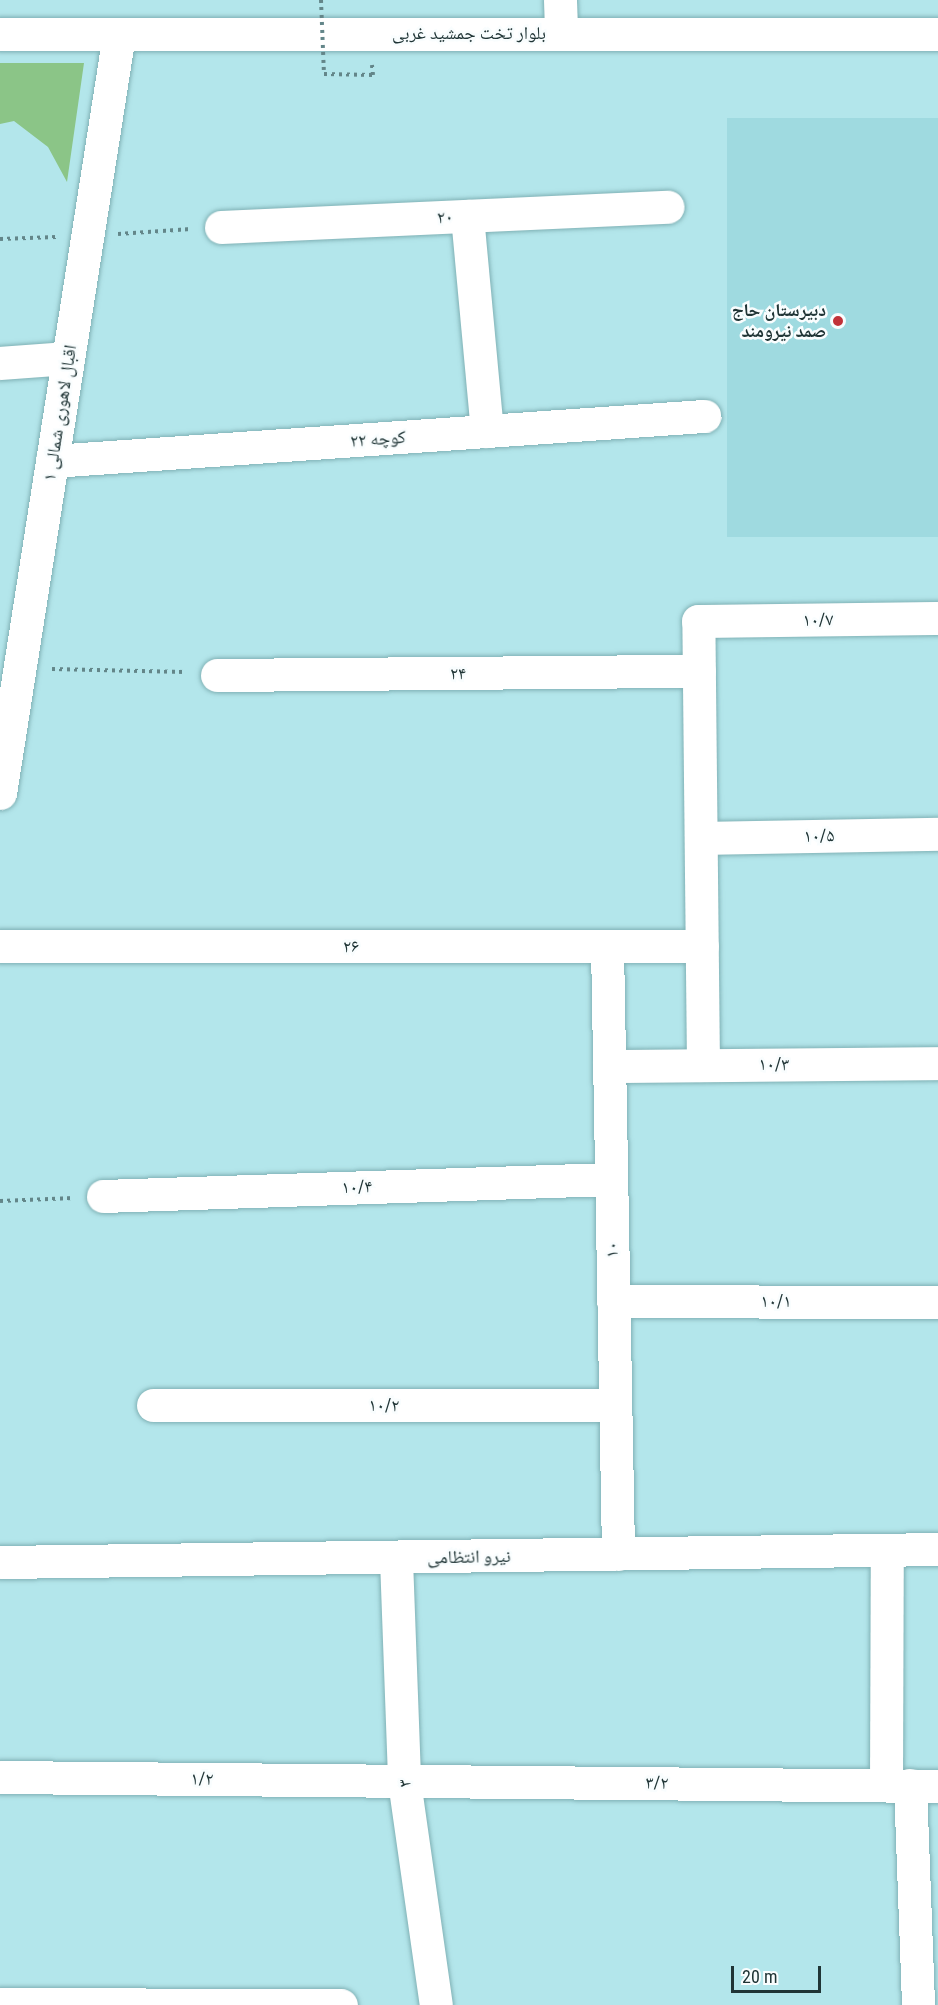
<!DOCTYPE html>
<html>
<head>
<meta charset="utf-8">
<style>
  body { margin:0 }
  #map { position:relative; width:938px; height:2005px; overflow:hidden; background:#b3e6eb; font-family:"Roboto Condensed","Noto Naskh Arabic",sans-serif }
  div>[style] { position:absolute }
  .built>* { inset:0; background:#9fdae0; transform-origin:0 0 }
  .green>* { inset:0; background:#8bc587 }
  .path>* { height:4px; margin-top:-2px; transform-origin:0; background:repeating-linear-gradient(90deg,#638689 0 3px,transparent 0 7.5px) }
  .roads { filter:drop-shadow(0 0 2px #80b1b5) drop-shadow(0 0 2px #80b1b5) }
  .street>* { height:33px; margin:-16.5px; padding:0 16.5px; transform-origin:16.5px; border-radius:16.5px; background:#fff }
  .secondary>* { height:33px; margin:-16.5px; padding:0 16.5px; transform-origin:16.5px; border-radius:16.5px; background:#fff }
  .primary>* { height:33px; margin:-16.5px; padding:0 16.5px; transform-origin:16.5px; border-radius:16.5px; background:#fff }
  .path-bridge>* { height:4px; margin-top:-2px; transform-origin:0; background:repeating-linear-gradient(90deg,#638689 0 3px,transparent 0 7.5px) }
  .dots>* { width:16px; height:16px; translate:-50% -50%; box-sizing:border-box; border:3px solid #f9fdfe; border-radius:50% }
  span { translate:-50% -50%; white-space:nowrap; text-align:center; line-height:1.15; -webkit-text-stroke:5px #f9fdfe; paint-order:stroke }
  .street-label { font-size:18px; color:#203536 }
  .poi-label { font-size:18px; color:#203536; font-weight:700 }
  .right { translate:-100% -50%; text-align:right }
  .scale { position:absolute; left:731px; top:1966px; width:90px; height:27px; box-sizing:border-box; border:3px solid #203536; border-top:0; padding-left:8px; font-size:18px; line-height:21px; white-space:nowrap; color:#203536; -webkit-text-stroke:4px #f9fdfe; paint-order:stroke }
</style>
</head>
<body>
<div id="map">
  <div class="built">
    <div style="left:727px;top:118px;width:211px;height:419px"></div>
  </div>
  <div class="green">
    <div style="clip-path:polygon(0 63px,84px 63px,67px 182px,48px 147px,14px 121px,0 124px)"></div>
  </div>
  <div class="path">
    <div style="left:324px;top:74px;width:49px;rotate:1.2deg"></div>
    <div style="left:373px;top:75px;width:10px;rotate:-96deg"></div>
    <div style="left:118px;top:234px;width:73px;rotate:-3.9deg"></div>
    <div style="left:0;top:239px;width:56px;rotate:-2deg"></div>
    <div style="left:52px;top:669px;width:133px;rotate:1.3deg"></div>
    <div style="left:0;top:1201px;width:74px;rotate:-2.3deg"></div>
  </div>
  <div class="roads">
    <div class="street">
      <div style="left:467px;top:216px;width:216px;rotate:84.7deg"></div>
      <div style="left:221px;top:227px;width:447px;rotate:-2.6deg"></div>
      <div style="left:0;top:363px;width:68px;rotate:-4.2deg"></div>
      <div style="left:52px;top:461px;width:654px;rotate:-3.95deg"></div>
      <div style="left:217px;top:675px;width:482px;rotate:-0.5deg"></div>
      <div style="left:701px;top:838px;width:237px;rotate:-1deg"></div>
      <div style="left:0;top:946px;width:702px"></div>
      <div style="left:607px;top:946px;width:608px;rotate:88.96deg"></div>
      <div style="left:703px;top:1065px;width:444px;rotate:-90.6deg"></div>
      <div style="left:698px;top:621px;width:240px;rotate:-0.7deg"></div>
      <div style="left:609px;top:1066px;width:329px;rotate:-0.5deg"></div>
      <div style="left:103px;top:1196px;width:508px;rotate:-1.92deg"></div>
      <div style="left:613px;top:1301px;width:325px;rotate:0.2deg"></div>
      <div style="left:153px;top:1405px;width:462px"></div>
      <div style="left:396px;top:1559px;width:222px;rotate:87.9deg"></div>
      <div style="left:404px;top:1781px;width:226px;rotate:81.9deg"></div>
      <div style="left:0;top:1777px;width:938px;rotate:0.55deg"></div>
      <div style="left:886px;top:1785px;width:235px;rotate:-89.8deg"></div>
      <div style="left:910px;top:1785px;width:220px;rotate:87.9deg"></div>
      <div style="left:0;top:2004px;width:341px;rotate:0.2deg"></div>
    </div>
    <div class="secondary">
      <div style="left:0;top:793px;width:768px;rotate:-81.09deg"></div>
      <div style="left:0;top:1562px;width:938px;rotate:-0.79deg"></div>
    </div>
    <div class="primary">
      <div style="left:560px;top:0;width:33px;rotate:88deg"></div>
      <div style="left:0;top:34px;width:938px"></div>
    </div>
  </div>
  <div class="path-bridge">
    <div style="left:321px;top:0;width:74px;rotate:87.7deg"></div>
  </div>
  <div class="dots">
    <div style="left:838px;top:321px;background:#c13239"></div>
  </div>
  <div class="street-label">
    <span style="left:469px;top:33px">بلوار تخت جمشید غربی</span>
    <span style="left:445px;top:217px;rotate:-3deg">۲۰</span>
    <span style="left:60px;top:413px;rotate:-81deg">اقبال لاهوری شمالی ۱</span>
    <span style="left:378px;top:439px;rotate:-4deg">کوچه ۲۲</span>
    <span style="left:818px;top:620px;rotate:-1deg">۱۰/۷</span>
    <span style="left:458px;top:673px">۲۴</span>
    <span style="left:819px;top:836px;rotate:-1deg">۱۰/۵</span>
    <span style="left:351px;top:946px">۲۶</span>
    <span style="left:774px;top:1064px">۱۰/۳</span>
    <span style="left:357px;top:1187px;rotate:-2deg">۱۰/۴</span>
    <span style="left:612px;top:1250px;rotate:-91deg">۱۰</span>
    <span style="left:776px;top:1301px">۱۰/۱</span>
    <span style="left:384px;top:1405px">۱۰/۲</span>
    <span style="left:469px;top:1557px;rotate:-1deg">نیرو انتظامی</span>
    <span style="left:202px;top:1779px;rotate:1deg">۱/۲</span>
    <span style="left:405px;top:1783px;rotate:-96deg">۳</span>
    <span style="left:657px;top:1783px;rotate:1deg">۳/۲</span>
  </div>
  <div class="poi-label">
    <span class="right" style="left:826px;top:321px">دبیرستان حاج<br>صمد نیرومند</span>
  </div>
  <div class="scale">20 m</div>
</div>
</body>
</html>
